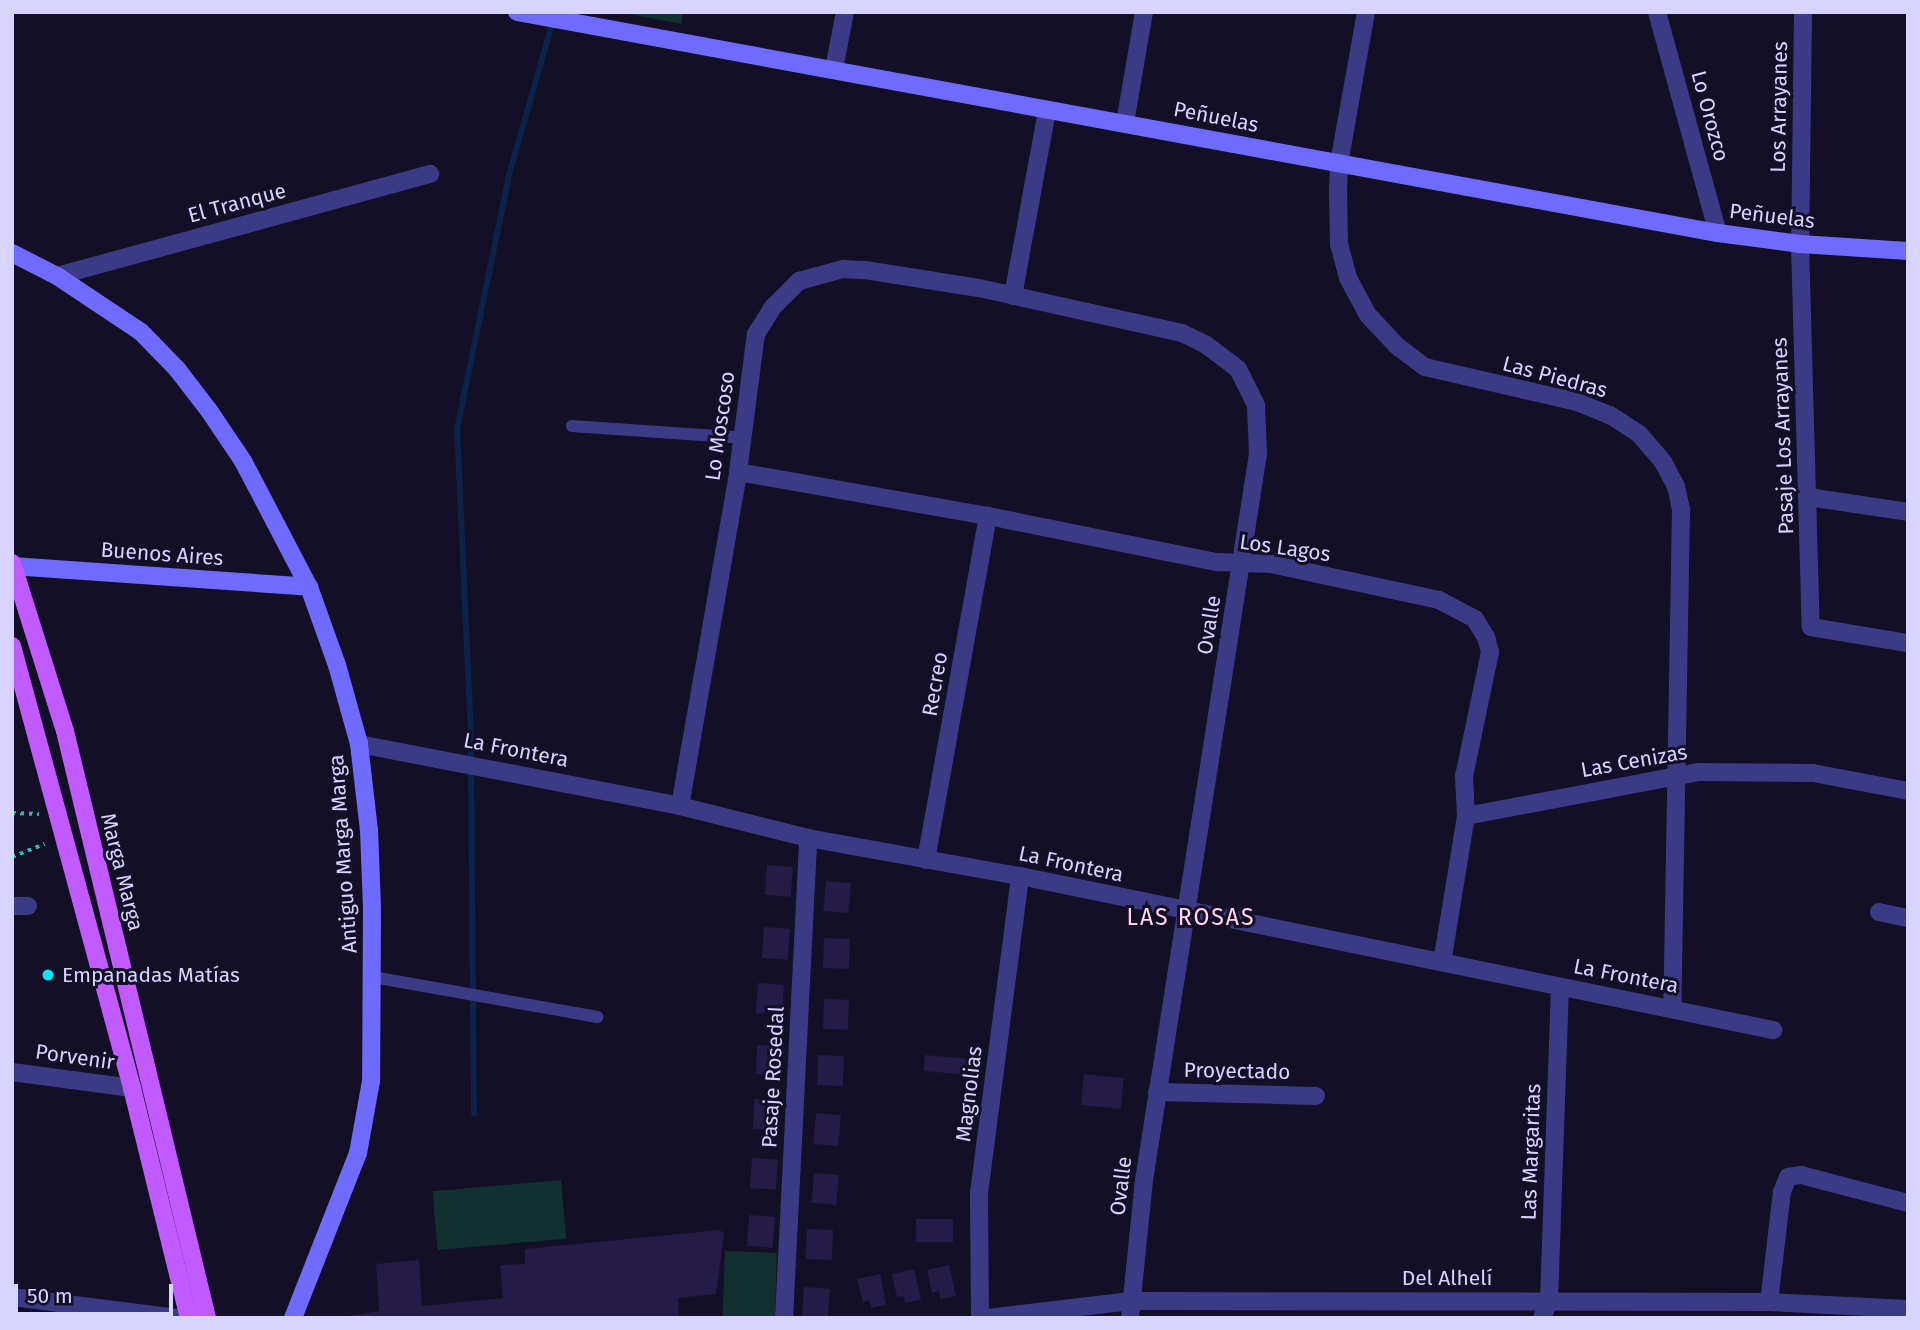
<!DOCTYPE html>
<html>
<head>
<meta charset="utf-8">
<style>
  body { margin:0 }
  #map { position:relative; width:1920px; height:1330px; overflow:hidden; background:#130f26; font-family:"Fira Sans",sans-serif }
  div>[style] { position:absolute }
  .green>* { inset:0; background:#12302f; transform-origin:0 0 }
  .stream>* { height:6px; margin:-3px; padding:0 3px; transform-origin:3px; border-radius:3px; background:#0c2248 }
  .building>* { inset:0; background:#241b47; transform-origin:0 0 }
  .path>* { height:3.5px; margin-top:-1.75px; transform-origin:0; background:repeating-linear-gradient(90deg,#2fb8b0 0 3.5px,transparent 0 8.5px) }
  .lane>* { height:12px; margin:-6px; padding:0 6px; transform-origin:6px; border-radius:6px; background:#3d3a85 }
  .street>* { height:18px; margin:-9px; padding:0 9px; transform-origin:9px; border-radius:9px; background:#3d3a85 }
  .secondary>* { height:18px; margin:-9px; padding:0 9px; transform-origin:9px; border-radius:9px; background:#6f6bff }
  .primary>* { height:18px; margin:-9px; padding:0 9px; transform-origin:9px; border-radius:9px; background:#c25bff }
  .dots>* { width:19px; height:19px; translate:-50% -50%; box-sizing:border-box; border:4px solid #130f26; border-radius:50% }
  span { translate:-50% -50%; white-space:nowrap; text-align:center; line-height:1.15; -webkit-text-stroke:6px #130f26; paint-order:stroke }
  .street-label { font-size:21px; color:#d9d4ff }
  .poi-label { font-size:21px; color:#d9d4ff }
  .left { translate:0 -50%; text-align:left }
  .neighbourhood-label { font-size:23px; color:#ffd6f0; letter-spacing:2px }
  .frame { position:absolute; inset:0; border:14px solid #d9d4ff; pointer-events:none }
  .scale { position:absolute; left:14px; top:1284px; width:159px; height:32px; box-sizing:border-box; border:4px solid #d9d4ff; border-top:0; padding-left:9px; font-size:21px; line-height:24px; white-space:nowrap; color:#d9d4ff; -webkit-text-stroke:5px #130f26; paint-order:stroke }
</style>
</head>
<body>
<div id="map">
  <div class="green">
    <div style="clip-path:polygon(619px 12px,683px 12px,681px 24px)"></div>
    <div style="left:561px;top:1180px;width:59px;height:129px;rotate:85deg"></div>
    <div style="left:725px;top:1251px;width:52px;height:67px;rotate:2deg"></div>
  </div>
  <div class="stream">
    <div style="left:474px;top:1113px;width:377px;rotate:-90.5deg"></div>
    <div style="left:471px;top:736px;width:307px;rotate:-92.6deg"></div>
    <div style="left:457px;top:429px;width:259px;rotate:-78.4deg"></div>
    <div style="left:509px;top:175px;width:160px;rotate:-74.1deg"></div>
  </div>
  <div class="building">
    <div style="left:767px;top:865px;width:26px;height:30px;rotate:4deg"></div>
    <div style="left:826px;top:881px;width:25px;height:30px;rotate:5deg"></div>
    <div style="left:764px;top:927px;width:26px;height:31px;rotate:4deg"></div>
    <div style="left:824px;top:938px;width:26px;height:30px;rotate:2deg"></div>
    <div style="left:758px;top:983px;width:26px;height:30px;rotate:4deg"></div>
    <div style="left:824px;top:999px;width:25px;height:30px;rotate:2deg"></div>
    <div style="left:757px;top:1045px;width:25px;height:29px;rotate:2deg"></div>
    <div style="left:818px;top:1055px;width:26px;height:30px;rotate:2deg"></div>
    <div style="left:925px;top:1055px;width:45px;height:16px;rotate:5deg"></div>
    <div style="left:1084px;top:1074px;width:40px;height:31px;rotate:6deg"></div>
    <div style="left:754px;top:1099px;width:25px;height:30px;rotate:2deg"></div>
    <div style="left:816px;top:1113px;width:25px;height:31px;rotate:5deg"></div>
    <div style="left:752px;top:1158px;width:26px;height:30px;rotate:4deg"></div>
    <div style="left:814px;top:1173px;width:25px;height:30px;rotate:5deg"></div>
    <div style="left:749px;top:1215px;width:26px;height:31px;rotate:4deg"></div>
    <div style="left:916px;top:1219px;width:37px;height:23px"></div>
    <div style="left:807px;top:1229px;width:26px;height:30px;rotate:2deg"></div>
    <div style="clip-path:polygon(720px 1230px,724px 1234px,716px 1294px,678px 1298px,679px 1318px,336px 1318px,379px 1311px,376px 1264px,419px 1260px,422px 1306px,503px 1298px,500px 1265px,525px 1264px,525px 1249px)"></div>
    <div style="clip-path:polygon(949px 1265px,956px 1296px,940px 1299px,939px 1291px,932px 1293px,927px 1270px)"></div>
    <div style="clip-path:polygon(914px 1269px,921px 1300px,905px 1303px,904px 1296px,897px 1297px,892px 1274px)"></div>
    <div style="clip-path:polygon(880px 1274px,886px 1305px,871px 1308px,869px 1300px,863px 1302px,857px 1279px)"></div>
    <div style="left:804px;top:1287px;width:26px;height:30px;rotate:4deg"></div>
  </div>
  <div class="path">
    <div style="left:12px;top:813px;width:27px;rotate:2deg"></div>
    <div style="left:12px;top:857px;width:35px;rotate:-22deg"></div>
  </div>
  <div class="lane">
    <div style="left:572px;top:426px;width:170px;rotate:4deg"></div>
    <div style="left:373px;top:977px;width:228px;rotate:10.1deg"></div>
  </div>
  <div class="street">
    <div style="left:1366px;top:12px;width:154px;rotate:100.1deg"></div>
    <div style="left:1339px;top:164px;width:25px;rotate:92deg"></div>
    <div style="left:1338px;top:189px;width:55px;rotate:89deg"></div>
    <div style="left:1339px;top:244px;width:35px;rotate:75deg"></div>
    <div style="left:1348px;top:278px;width:42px;rotate:61.6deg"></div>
    <div style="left:1368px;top:315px;width:42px;rotate:46.9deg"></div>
    <div style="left:1397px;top:346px;width:35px;rotate:37deg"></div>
    <div style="left:1425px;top:367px;width:156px;rotate:13deg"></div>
    <div style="left:1577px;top:402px;width:35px;rotate:22deg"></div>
    <div style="left:1610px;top:415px;width:35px;rotate:33deg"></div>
    <div style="left:1639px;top:434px;width:37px;rotate:49deg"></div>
    <div style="left:1663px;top:462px;width:27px;rotate:62deg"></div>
    <div style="left:1676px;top:486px;width:25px;rotate:78deg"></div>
    <div style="left:1681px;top:510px;width:498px;rotate:91deg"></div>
    <div style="left:1657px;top:12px;width:229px;rotate:74.6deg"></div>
    <div style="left:1803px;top:12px;width:232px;rotate:90.7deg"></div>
    <div style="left:1800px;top:244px;width:383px;rotate:88.4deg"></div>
    <div style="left:1811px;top:627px;width:98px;rotate:9.4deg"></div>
    <div style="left:834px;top:69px;width:58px;rotate:-79.1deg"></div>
    <div style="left:1125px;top:123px;width:113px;rotate:-80.3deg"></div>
    <div style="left:57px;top:276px;width:387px;rotate:-15.3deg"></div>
    <div style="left:1013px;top:296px;width:189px;rotate:-79.6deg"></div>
    <div style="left:738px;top:472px;width:254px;rotate:10deg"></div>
    <div style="left:988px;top:516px;width:234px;rotate:11.4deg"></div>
    <div style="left:1217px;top:562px;width:54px;rotate:2.1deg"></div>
    <div style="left:1271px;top:564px;width:172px;rotate:12.1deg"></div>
    <div style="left:1439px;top:600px;width:41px;rotate:27.8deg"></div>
    <div style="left:1475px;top:619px;width:21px;rotate:59deg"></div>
    <div style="left:1486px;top:637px;width:16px;rotate:75deg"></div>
    <div style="left:1490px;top:652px;width:127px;rotate:101.8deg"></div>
    <div style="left:1464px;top:776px;width:40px;rotate:87.1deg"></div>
    <div style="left:1466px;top:816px;width:148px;rotate:99.3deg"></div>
    <div style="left:1808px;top:497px;width:101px;rotate:8.5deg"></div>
    <div style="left:359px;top:744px;width:327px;rotate:10.9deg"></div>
    <div style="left:680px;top:806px;width:132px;rotate:14deg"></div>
    <div style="left:808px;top:838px;width:215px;rotate:10.2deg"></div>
    <div style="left:1020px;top:876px;width:769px;rotate:11.56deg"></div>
    <div style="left:680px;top:806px;width:339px;rotate:-80.1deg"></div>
    <div style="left:738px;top:472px;width:139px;rotate:-82.6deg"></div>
    <div style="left:756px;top:334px;width:32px;rotate:-58deg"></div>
    <div style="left:773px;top:307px;width:37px;rotate:-45deg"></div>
    <div style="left:799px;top:281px;width:46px;rotate:-15.3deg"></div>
    <div style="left:843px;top:269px;width:22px;rotate:3deg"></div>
    <div style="left:865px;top:270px;width:115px;rotate:9deg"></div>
    <div style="left:979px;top:288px;width:208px;rotate:12.5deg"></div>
    <div style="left:1182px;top:333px;width:25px;rotate:26deg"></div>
    <div style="left:1205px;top:344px;width:41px;rotate:37.1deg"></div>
    <div style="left:1238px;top:369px;width:40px;rotate:63.4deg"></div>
    <div style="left:1256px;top:405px;width:49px;rotate:87.7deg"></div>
    <div style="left:1258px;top:454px;width:735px;rotate:98.92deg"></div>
    <div style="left:1144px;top:1180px;width:139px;rotate:95.8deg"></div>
    <div style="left:1466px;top:816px;width:236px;rotate:-10.7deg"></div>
    <div style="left:1698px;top:772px;width:115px;rotate:0.5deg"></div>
    <div style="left:1813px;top:773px;width:97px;rotate:10.7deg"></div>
    <div style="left:926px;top:860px;width:350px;rotate:-79.8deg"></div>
    <div style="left:12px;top:906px;width:16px"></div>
    <div style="left:1879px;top:912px;width:30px;rotate:12deg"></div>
    <div style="left:12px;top:1072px;width:121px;rotate:7.6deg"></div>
    <div style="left:1157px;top:1092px;width:159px;rotate:1.4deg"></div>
    <div style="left:12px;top:1297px;width:168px;rotate:7.2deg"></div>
    <div style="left:1769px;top:1302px;width:111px;rotate:-83.3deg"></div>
    <div style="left:1782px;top:1192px;width:16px;rotate:-68deg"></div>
    <div style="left:1788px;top:1177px;width:13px;rotate:-9deg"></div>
    <div style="left:1801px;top:1175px;width:111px;rotate:14.7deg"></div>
    <div style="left:784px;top:1318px;width:481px;rotate:-87.1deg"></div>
    <div style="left:980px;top:1318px;width:125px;rotate:-90.5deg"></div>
    <div style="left:979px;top:1193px;width:320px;rotate:-82.6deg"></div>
    <div style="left:988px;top:1318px;width:144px;rotate:-6.8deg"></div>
    <div style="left:1131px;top:1301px;width:638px;rotate:0.09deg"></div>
    <div style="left:1769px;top:1302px;width:139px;rotate:2.9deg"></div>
    <div style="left:1542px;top:1318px;width:18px;rotate:-68deg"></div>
    <div style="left:1549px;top:1301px;width:314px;rotate:-88deg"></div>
  </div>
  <div class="secondary">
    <div style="left:517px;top:12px;width:1221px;rotate:10.43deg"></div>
    <div style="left:1718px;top:233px;width:83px;rotate:7.6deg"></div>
    <div style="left:1800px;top:244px;width:108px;rotate:3.7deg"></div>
    <div style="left:12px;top:253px;width:51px;rotate:27.1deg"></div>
    <div style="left:57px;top:276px;width:101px;rotate:33.7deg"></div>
    <div style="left:141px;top:332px;width:52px;rotate:45.8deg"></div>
    <div style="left:177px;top:369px;width:54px;rotate:52.5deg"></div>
    <div style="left:210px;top:412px;width:59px;rotate:56deg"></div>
    <div style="left:243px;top:461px;width:142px;rotate:62.4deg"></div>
    <div style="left:309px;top:587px;width:83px;rotate:70.3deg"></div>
    <div style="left:337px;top:665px;width:82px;rotate:74.4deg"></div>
    <div style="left:359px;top:744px;width:87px;rotate:83.4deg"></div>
    <div style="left:369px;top:830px;width:78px;rotate:87.8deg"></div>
    <div style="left:372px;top:908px;width:173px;rotate:90.3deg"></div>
    <div style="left:371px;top:1081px;width:73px;rotate:100.2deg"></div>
    <div style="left:358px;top:1153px;width:177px;rotate:111.5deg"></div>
    <div style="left:12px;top:566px;width:298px;rotate:4deg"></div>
  </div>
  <div class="primary">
    <div style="left:12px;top:563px;width:176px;rotate:72.5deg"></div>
    <div style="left:65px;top:731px;width:604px;rotate:76.4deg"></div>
    <div style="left:12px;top:646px;width:458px;rotate:74.8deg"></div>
    <div style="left:132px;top:1088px;width:237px;rotate:76.1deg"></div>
  </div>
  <div class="dots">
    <div style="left:48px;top:975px;background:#00e5ff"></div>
  </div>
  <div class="street-label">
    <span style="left:1779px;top:107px;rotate:-89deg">Los Arrayanes</span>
    <span style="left:1710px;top:116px;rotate:75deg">Lo Orozco</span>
    <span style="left:1216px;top:117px;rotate:11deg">Peñuelas</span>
    <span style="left:237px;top:203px;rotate:-15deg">El Tranque</span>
    <span style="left:1772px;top:216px;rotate:7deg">Peñuelas</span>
    <span style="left:1555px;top:377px;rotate:15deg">Las Piedras</span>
    <span style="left:720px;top:426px;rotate:-82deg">Lo Moscoso</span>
    <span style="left:1783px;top:436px;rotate:-92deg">Pasaje Los Arrayanes</span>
    <span style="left:1285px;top:548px;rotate:8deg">Los Lagos</span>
    <span style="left:162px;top:554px;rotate:4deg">Buenos Aires</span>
    <span style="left:1209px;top:625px;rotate:-81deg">Ovalle</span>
    <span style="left:935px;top:684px;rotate:-80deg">Recreo</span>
    <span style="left:516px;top:750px;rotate:11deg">La Frontera</span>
    <span style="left:1634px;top:761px;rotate:-10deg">Las Cenizas</span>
    <span style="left:343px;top:854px;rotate:-94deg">Antiguo Marga Marga</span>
    <span style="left:1071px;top:864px;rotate:12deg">La Frontera</span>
    <span style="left:122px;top:872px;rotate:76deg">Marga Marga</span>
    <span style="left:1626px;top:976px;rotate:11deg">La Frontera</span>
    <span style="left:75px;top:1057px;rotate:8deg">Porvenir</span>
    <span style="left:1237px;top:1071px;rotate:1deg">Proyectado</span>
    <span style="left:773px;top:1077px;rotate:-87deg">Pasaje Rosedal</span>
    <span style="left:969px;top:1094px;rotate:-83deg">Magnolias</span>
    <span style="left:1531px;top:1152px;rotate:-88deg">Las Margaritas</span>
    <span style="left:1121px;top:1186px;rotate:-83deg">Ovalle</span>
    <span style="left:1447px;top:1278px">Del Alhelí</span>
  </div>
  <div class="poi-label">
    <span class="left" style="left:62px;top:975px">Empanadas Matías</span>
  </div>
  <div class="neighbourhood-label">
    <span style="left:1191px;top:917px">LAS ROSAS</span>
  </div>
  <div class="frame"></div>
  <div class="scale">50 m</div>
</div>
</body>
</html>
